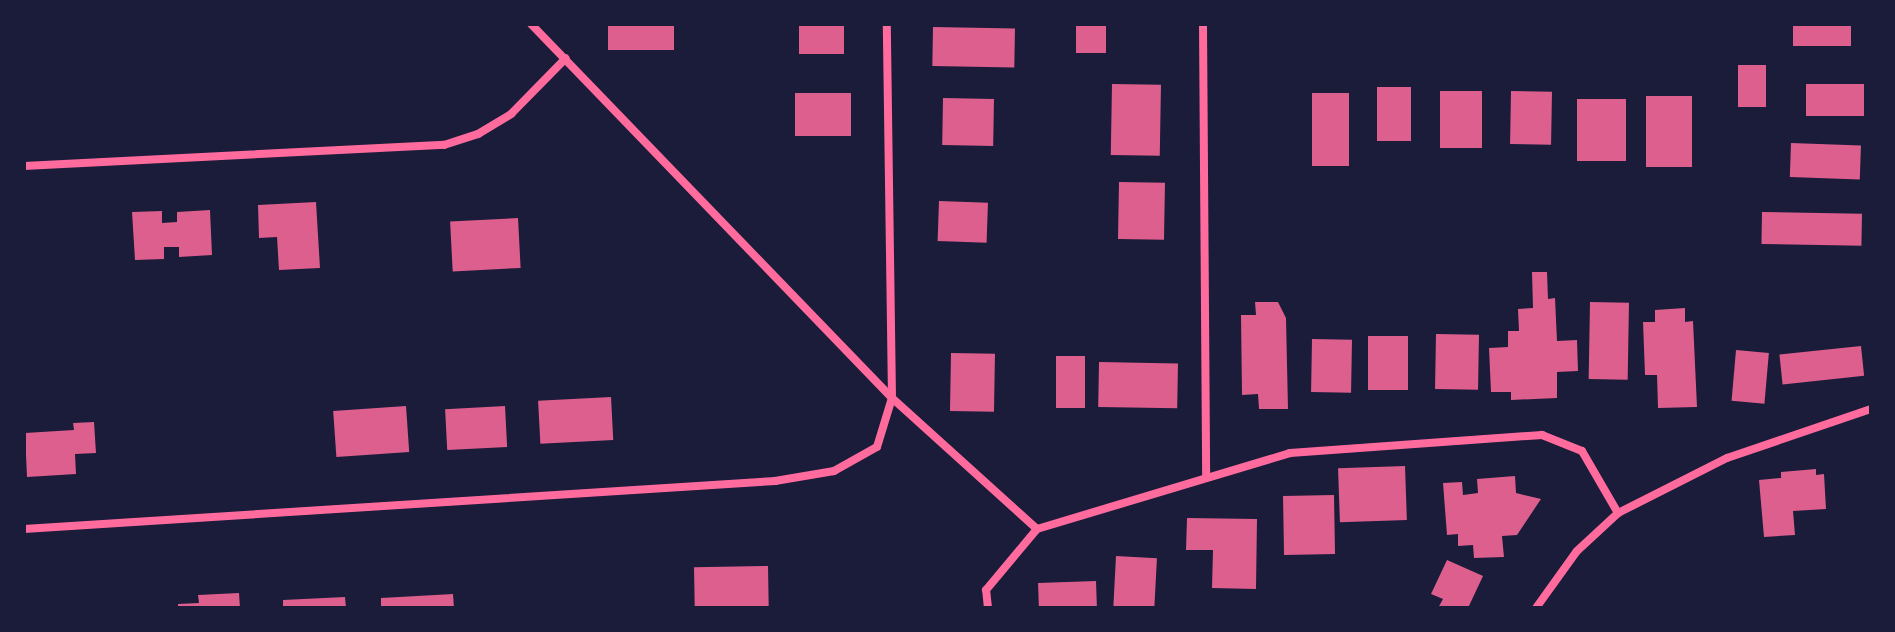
<!DOCTYPE html>
<html>
<head>
<meta charset="utf-8">
<style>
  body { margin:0 }
  #map { position:relative; width:1895px; height:632px; overflow:hidden; background:#1b1b3a; font-family:"Public Sans",sans-serif }
  div>[style] { position:absolute }
  .building>* { inset:0; background:#dd5f8e; transform-origin:0 0 }
  .minor>* { height:8px; margin:-4px; padding:0 4px; transform-origin:4px; border-radius:4px; background:#ff6b9d }
  span { translate:-50% -50%; white-space:nowrap; text-align:center; line-height:1.15; -webkit-text-stroke:6px #1b1b3a; paint-order:stroke }
  .frame { position:absolute; inset:0; border:26px solid #1b1b3a; pointer-events:none }
</style>
</head>
<body>
<div id="map">
  <div class="building">
    <div style="left:608px;top:24px;width:66px;height:26px"></div>
    <div style="left:799px;top:24px;width:45px;height:30px"></div>
    <div style="left:1076px;top:24px;width:30px;height:29px"></div>
    <div style="left:1793px;top:24px;width:58px;height:22px"></div>
    <div style="left:933px;top:27px;width:82px;height:39px;rotate:1deg"></div>
    <div style="left:1738px;top:65px;width:28px;height:42px"></div>
    <div style="left:1112px;top:84px;width:49px;height:71px;rotate:1deg"></div>
    <div style="left:1806px;top:84px;width:58px;height:32px"></div>
    <div style="left:1377px;top:87px;width:34px;height:54px"></div>
    <div style="left:1440px;top:91px;width:42px;height:57px"></div>
    <div style="left:1511px;top:91px;width:41px;height:53px;rotate:1deg"></div>
    <div style="left:795px;top:93px;width:56px;height:43px"></div>
    <div style="left:1312px;top:93px;width:37px;height:73px"></div>
    <div style="left:1646px;top:96px;width:46px;height:71px"></div>
    <div style="left:943px;top:98px;width:51px;height:47px;rotate:1deg"></div>
    <div style="left:1577px;top:99px;width:49px;height:62px"></div>
    <div style="left:1791px;top:143px;width:70px;height:34px;rotate:2deg"></div>
    <div style="left:1119px;top:182px;width:46px;height:57px;rotate:1deg"></div>
    <div style="left:939px;top:201px;width:49px;height:40px;rotate:2deg"></div>
    <div style="clip-path:polygon(316px 202px,320px 268px,279px 270px,277px 237px,259px 238px,258px 205px)"></div>
    <div style="clip-path:polygon(210px 210px,212px 255px,179px 257px,179px 247px,164px 247px,164px 259px,135px 260px,132px 212px,162px 211px,162px 223px,177px 222px,177px 212px)"></div>
    <div style="left:1762px;top:212px;width:100px;height:32px;rotate:1deg"></div>
    <div style="left:518px;top:218px;width:50px;height:68px;rotate:87deg"></div>
    <div style="clip-path:polygon(1532px 272px,1547px 272px,1548px 299px,1555px 298px,1557px 341px,1577px 340px,1578px 371px,1557px 372px,1557px 398px,1511px 400px,1511px 392px,1491px 392px,1489px 348px,1508px 347px,1508px 331px,1519px 331px,1518px 309px,1533px 308px)"></div>
    <div style="clip-path:polygon(1255px 302px,1278px 302px,1286px 318px,1288px 409px,1259px 409px,1258px 394px,1242px 395px,1241px 315px,1256px 315px)"></div>
    <div style="left:1590px;top:302px;width:39px;height:77px;rotate:1deg"></div>
    <div style="clip-path:polygon(1685px 308px,1685px 322px,1693px 321px,1697px 407px,1658px 408px,1657px 375px,1645px 375px,1643px 322px,1655px 322px,1655px 310px)"></div>
    <div style="left:1436px;top:334px;width:43px;height:55px;rotate:1deg"></div>
    <div style="left:1368px;top:336px;width:40px;height:54px"></div>
    <div style="left:1312px;top:339px;width:40px;height:53px;rotate:1deg"></div>
    <div style="left:1861px;top:346px;width:30px;height:82px;rotate:84deg"></div>
    <div style="left:1736px;top:350px;width:33px;height:51px;rotate:5deg"></div>
    <div style="left:951px;top:353px;width:44px;height:58px;rotate:1deg"></div>
    <div style="left:1056px;top:356px;width:29px;height:52px"></div>
    <div style="left:1099px;top:362px;width:79px;height:45px;rotate:1deg"></div>
    <div style="left:611px;top:397px;width:43px;height:73px;rotate:87deg"></div>
    <div style="left:406px;top:406px;width:46px;height:73px;rotate:86deg"></div>
    <div style="left:505px;top:406px;width:41px;height:60px;rotate:87deg"></div>
    <div style="clip-path:polygon(94px 422px,96px 453px,75px 454px,76px 474px,27px 477px,25px 433px,74px 430px,73px 423px)"></div>
    <div style="left:1405px;top:466px;width:54px;height:67px;rotate:88deg"></div>
    <div style="clip-path:polygon(1816px 469px,1816px 475px,1824px 474px,1826px 509px,1793px 511px,1795px 535px,1764px 537px,1759px 480px,1781px 478px,1781px 472px)"></div>
    <div style="clip-path:polygon(1515px 476px,1516px 493px,1541px 499px,1517px 535px,1502px 536px,1504px 557px,1474px 558px,1473px 545px,1458px 546px,1458px 534px,1447px 535px,1443px 483px,1462px 482px,1463px 495px,1478px 493px,1477px 479px)"></div>
    <div style="left:1334px;top:495px;width:59px;height:51px;rotate:89deg"></div>
    <div style="clip-path:polygon(1187px 518px,1257px 519px,1256px 589px,1212px 588px,1213px 550px,1186px 550px)"></div>
    <div style="left:1116px;top:556px;width:41px;height:52px;rotate:3deg"></div>
    <div style="clip-path:polygon(1447px 560px,1483px 576px,1468px 608px,1438px 608px,1443px 599px,1431px 594px)"></div>
    <div style="left:768px;top:566px;width:42px;height:74px;rotate:89deg"></div>
    <div style="left:1096px;top:581px;width:27px;height:58px;rotate:88deg"></div>
    <div style="clip-path:polygon(239px 593px,240px 608px,178px 608px,178px 604px,199px 603px,198px 595px)"></div>
    <div style="clip-path:polygon(453px 594px,454px 608px,381px 608px,381px 598px)"></div>
    <div style="clip-path:polygon(345px 597px,346px 608px,283px 608px,283px 600px)"></div>
  </div>
  <div class="minor">
    <div style="left:531px;top:24px;width:520px;rotate:46.01deg"></div>
    <div style="left:892px;top:398px;width:195px;rotate:42.1deg"></div>
    <div style="left:1203px;top:24px;width:453px;rotate:89.6deg"></div>
    <div style="left:24px;top:166px;width:421px;rotate:-2.9deg"></div>
    <div style="left:444px;top:145px;width:36px;rotate:-18deg"></div>
    <div style="left:478px;top:134px;width:39px;rotate:-31deg"></div>
    <div style="left:511px;top:114px;width:78px;rotate:-45.5deg"></div>
    <div style="left:24px;top:529px;width:753px;rotate:-3.66deg"></div>
    <div style="left:775px;top:481px;width:60px;rotate:-9.6deg"></div>
    <div style="left:834px;top:471px;width:49px;rotate:-29.2deg"></div>
    <div style="left:877px;top:447px;width:51px;rotate:-73deg"></div>
    <div style="left:892px;top:398px;width:374px;rotate:-90.8deg"></div>
    <div style="left:1037px;top:529px;width:264px;rotate:-16.7deg"></div>
    <div style="left:1290px;top:453px;width:253px;rotate:-4.1deg"></div>
    <div style="left:1542px;top:435px;width:43px;rotate:21.8deg"></div>
    <div style="left:1582px;top:451px;width:72px;rotate:59.9deg"></div>
    <div style="left:988px;top:608px;width:18px;rotate:-96deg"></div>
    <div style="left:986px;top:590px;width:80px;rotate:-50.1deg"></div>
    <div style="left:1536px;top:608px;width:70px;rotate:-54.3deg"></div>
    <div style="left:1577px;top:551px;width:56px;rotate:-42.8deg"></div>
    <div style="left:1618px;top:513px;width:122px;rotate:-26.8deg"></div>
    <div style="left:1727px;top:458px;width:152px;rotate:-18.8deg"></div>
  </div>
  <div class="frame"></div>
</div>
</body>
</html>
